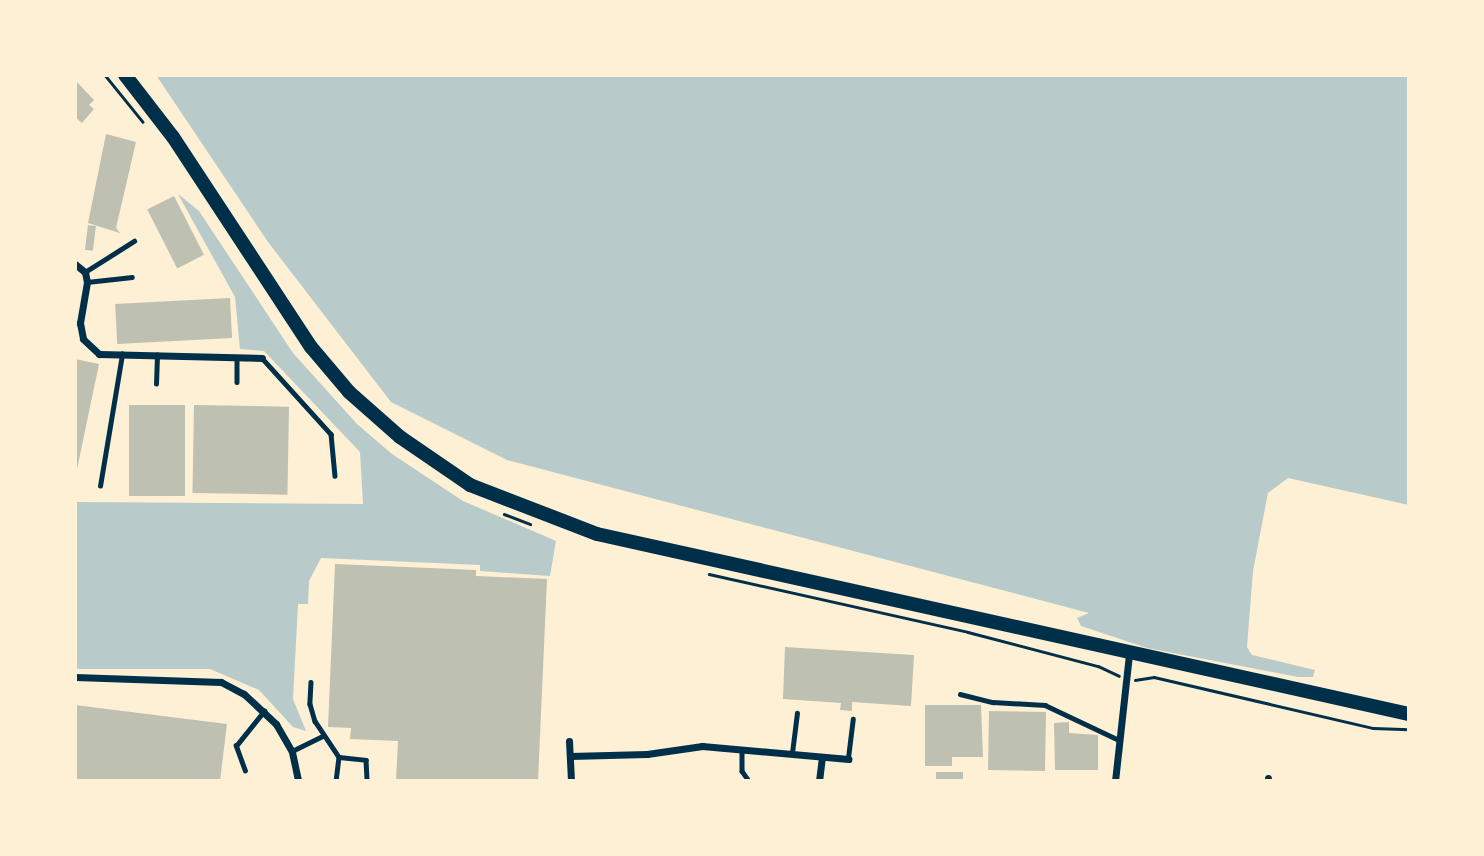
<!DOCTYPE html>
<html>
<head>
<meta charset="utf-8">
<style>
  body { margin:0 }
  #map { position:relative; width:1484px; height:856px; overflow:hidden; background:#fdf0d5; font-family:"Varela Round",sans-serif }
  div>[style] { position:absolute }
  .green>* { inset:0; background:#b9caca }
  .building>* { inset:0; background:#bec0b2; transform-origin:0 0 }
  .path>* { height:2.5px; margin:-1.25px; padding:0 1.25px; transform-origin:1.25px; border-radius:1.25px; background:#003049 }
  .service>* { height:4.5px; margin:-2.25px; padding:0 2.25px; transform-origin:2.25px; border-radius:2.25px; background:#003049 }
  .minor>* { height:7px; margin:-3.5px; padding:0 3.5px; transform-origin:3.5px; border-radius:3.5px; background:#003049 }
  .trunk>* { height:14px; margin:-7px; padding:0 7px; transform-origin:7px; border-radius:7px; background:#003049 }
  span { translate:-50% -50%; white-space:nowrap; text-align:center; line-height:1.15; -webkit-text-stroke:5px #fdf0d5; paint-order:stroke }
  .frame { position:absolute; inset:0; border:77px solid #fdf0d5; pointer-events:none }
</style>
</head>
<body>
<div id="map">
  <div class="green">
    <div style="clip-path:polygon(156px 75px,1409px 75px,1409px 505px,1288px 478px,1268px 493px,1253px 571px,1247px 647px,1252px 655px,1315px 670px,1313px 677px,1298px 677px,1147px 648px,1081px 626px,1077px 618px,1089px 613px,507px 460px,391px 402px,268px 242px)"></div>
    <div style="clip-path:polygon(178px 194px,199px 211px,293px 353px,357px 424px,392px 454px,463px 501px,556px 541px,550px 576px,480px 571px,480px 565px,321px 558px,309px 581px,308px 604px,298px 604px,293px 699px,306px 731px,293px 727px,259px 690px,210px 669px,75px 669px,75px 502px,363px 504px,360px 452px,264px 351px,240px 349px,235px 297px)"></div>
  </div>
  <div class="building">
    <div style="clip-path:polygon(75px 80px,94px 100px,89px 105px,94px 109px,82px 123px,75px 117px)"></div>
    <div style="clip-path:polygon(106px 134px,136px 142px,116px 228px,120px 233px,88px 223px)"></div>
    <div style="left:174px;top:196px;width:66px;height:30px;rotate:63deg"></div>
    <div style="left:88px;top:225px;width:8px;height:25px;rotate:7deg"></div>
    <div style="left:230px;top:298px;width:40px;height:115px;rotate:87deg"></div>
    <div style="clip-path:polygon(75px 359px,99px 364px,76px 474px,75px 474px)"></div>
    <div style="left:129px;top:405px;width:56px;height:91px"></div>
    <div style="left:194px;top:405px;width:95px;height:88px;rotate:1deg"></div>
    <div style="clip-path:polygon(335px 564px,476px 570px,476px 576px,547px 579px,538px 781px,396px 781px,398px 741px,350px 739px,351px 728px,328px 727px)"></div>
    <div style="clip-path:polygon(785px 647px,914px 655px,911px 706px,852px 702px,852px 711px,840px 710px,841px 703px,783px 699px)"></div>
    <div style="clip-path:polygon(75px 705px,227px 724px,220px 781px,75px 781px)"></div>
    <div style="clip-path:polygon(925px 705px,981px 705px,983px 757px,952px 757px,952px 766px,925px 766px)"></div>
    <div style="left:989px;top:711px;width:57px;height:59px;rotate:1deg"></div>
    <div style="clip-path:polygon(1069px 722px,1069px 733px,1098px 735px,1098px 770px,1055px 770px,1054px 723px)"></div>
    <div style="left:936px;top:772px;width:27px;height:9px"></div>
  </div>
  <div class="path">
    <div style="left:105px;top:75px;width:60px;rotate:51deg"></div>
    <div style="left:504px;top:514px;width:28px;rotate:21deg"></div>
    <div style="left:709px;top:574px;width:265px;rotate:12.6deg"></div>
    <div style="left:968px;top:632px;width:134px;rotate:14.7deg"></div>
    <div style="left:1098px;top:666px;width:23px;rotate:25deg"></div>
    <div style="left:1135px;top:680px;width:19px;rotate:-9deg"></div>
    <div style="left:1154px;top:677px;width:225px;rotate:13.1deg"></div>
    <div style="left:1373px;top:728px;width:36px;rotate:2deg"></div>
  </div>
  <div class="service">
    <div style="left:85px;top:272px;width:58px;rotate:-32.3deg"></div>
    <div style="left:87px;top:282px;width:45px;rotate:-6.3deg"></div>
    <div style="left:237px;top:358px;width:24px;rotate:90deg"></div>
    <div style="left:262px;top:358px;width:103px;rotate:47.8deg"></div>
    <div style="left:331px;top:434px;width:42px;rotate:84.6deg"></div>
    <div style="left:156px;top:384px;width:29px;rotate:-88deg"></div>
    <div style="left:100px;top:486px;width:134px;rotate:-80.5deg"></div>
    <div style="left:311px;top:682px;width:22px;rotate:93deg"></div>
    <div style="left:310px;top:704px;width:18px;rotate:74deg"></div>
    <div style="left:315px;top:721px;width:43px;rotate:56.3deg"></div>
    <div style="left:339px;top:757px;width:24px;rotate:97deg"></div>
    <div style="left:960px;top:694px;width:34px;rotate:14deg"></div>
    <div style="left:993px;top:702px;width:52px;rotate:3.3deg"></div>
    <div style="left:1045px;top:705px;width:82px;rotate:25.3deg"></div>
    <div style="left:742px;top:750px;width:21px;rotate:90deg"></div>
    <div style="left:742px;top:771px;width:12px;rotate:55deg"></div>
    <div style="left:292px;top:751px;width:34px;rotate:-26deg"></div>
    <div style="left:792px;top:753px;width:40px;rotate:-82.9deg"></div>
    <div style="left:339px;top:757px;width:27px;rotate:6deg"></div>
    <div style="left:366px;top:760px;width:21px;rotate:87deg"></div>
    <div style="left:848px;top:758px;width:39px;rotate:-83deg"></div>
    <div style="left:245px;top:771px;width:27px;rotate:-110deg"></div>
    <div style="left:236px;top:746px;width:45px;rotate:-51.3deg"></div>
  </div>
  <div class="minor">
    <div style="left:75px;top:264px;width:13px;rotate:39deg"></div>
    <div style="left:85px;top:272px;width:10px;rotate:79deg"></div>
    <div style="left:87px;top:282px;width:42px;rotate:99.7deg"></div>
    <div style="left:80px;top:323px;width:16px;rotate:79deg"></div>
    <div style="left:83px;top:339px;width:22px;rotate:43deg"></div>
    <div style="left:99px;top:354px;width:163px;rotate:1.4deg"></div>
    <div style="left:75px;top:677px;width:146px;rotate:2deg"></div>
    <div style="left:221px;top:682px;width:26px;rotate:28deg"></div>
    <div style="left:244px;top:694px;width:44px;rotate:43.2deg"></div>
    <div style="left:276px;top:724px;width:32px;rotate:60deg"></div>
    <div style="left:292px;top:752px;width:30px;rotate:78deg"></div>
    <div style="left:569px;top:741px;width:40px;rotate:87.1deg"></div>
    <div style="left:570px;top:756px;width:77px;rotate:-1.5deg"></div>
    <div style="left:647px;top:754px;width:56px;rotate:-8.3deg"></div>
    <div style="left:702px;top:746px;width:147px;rotate:5.1deg"></div>
    <div style="left:819px;top:781px;width:24px;rotate:-83deg"></div>
    <div style="left:1115px;top:781px;width:127px;rotate:-83.7deg"></div>
    <div style="left:1268px;top:781px;width:3px;rotate:-90deg"></div>
  </div>
  <div class="trunk">
    <div style="left:125px;top:75px;width:78px;rotate:52.3deg"></div>
    <div style="left:173px;top:137px;width:251px;rotate:56.7deg"></div>
    <div style="left:311px;top:347px;width:59px;rotate:49.8deg"></div>
    <div style="left:349px;top:392px;width:68px;rotate:41.4deg"></div>
    <div style="left:400px;top:437px;width:85px;rotate:34.4deg"></div>
    <div style="left:470px;top:485px;width:136px;rotate:21.1deg"></div>
    <div style="left:597px;top:534px;width:832px;rotate:12.5deg"></div>
  </div>
  <div class="frame"></div>
</div>
</body>
</html>
